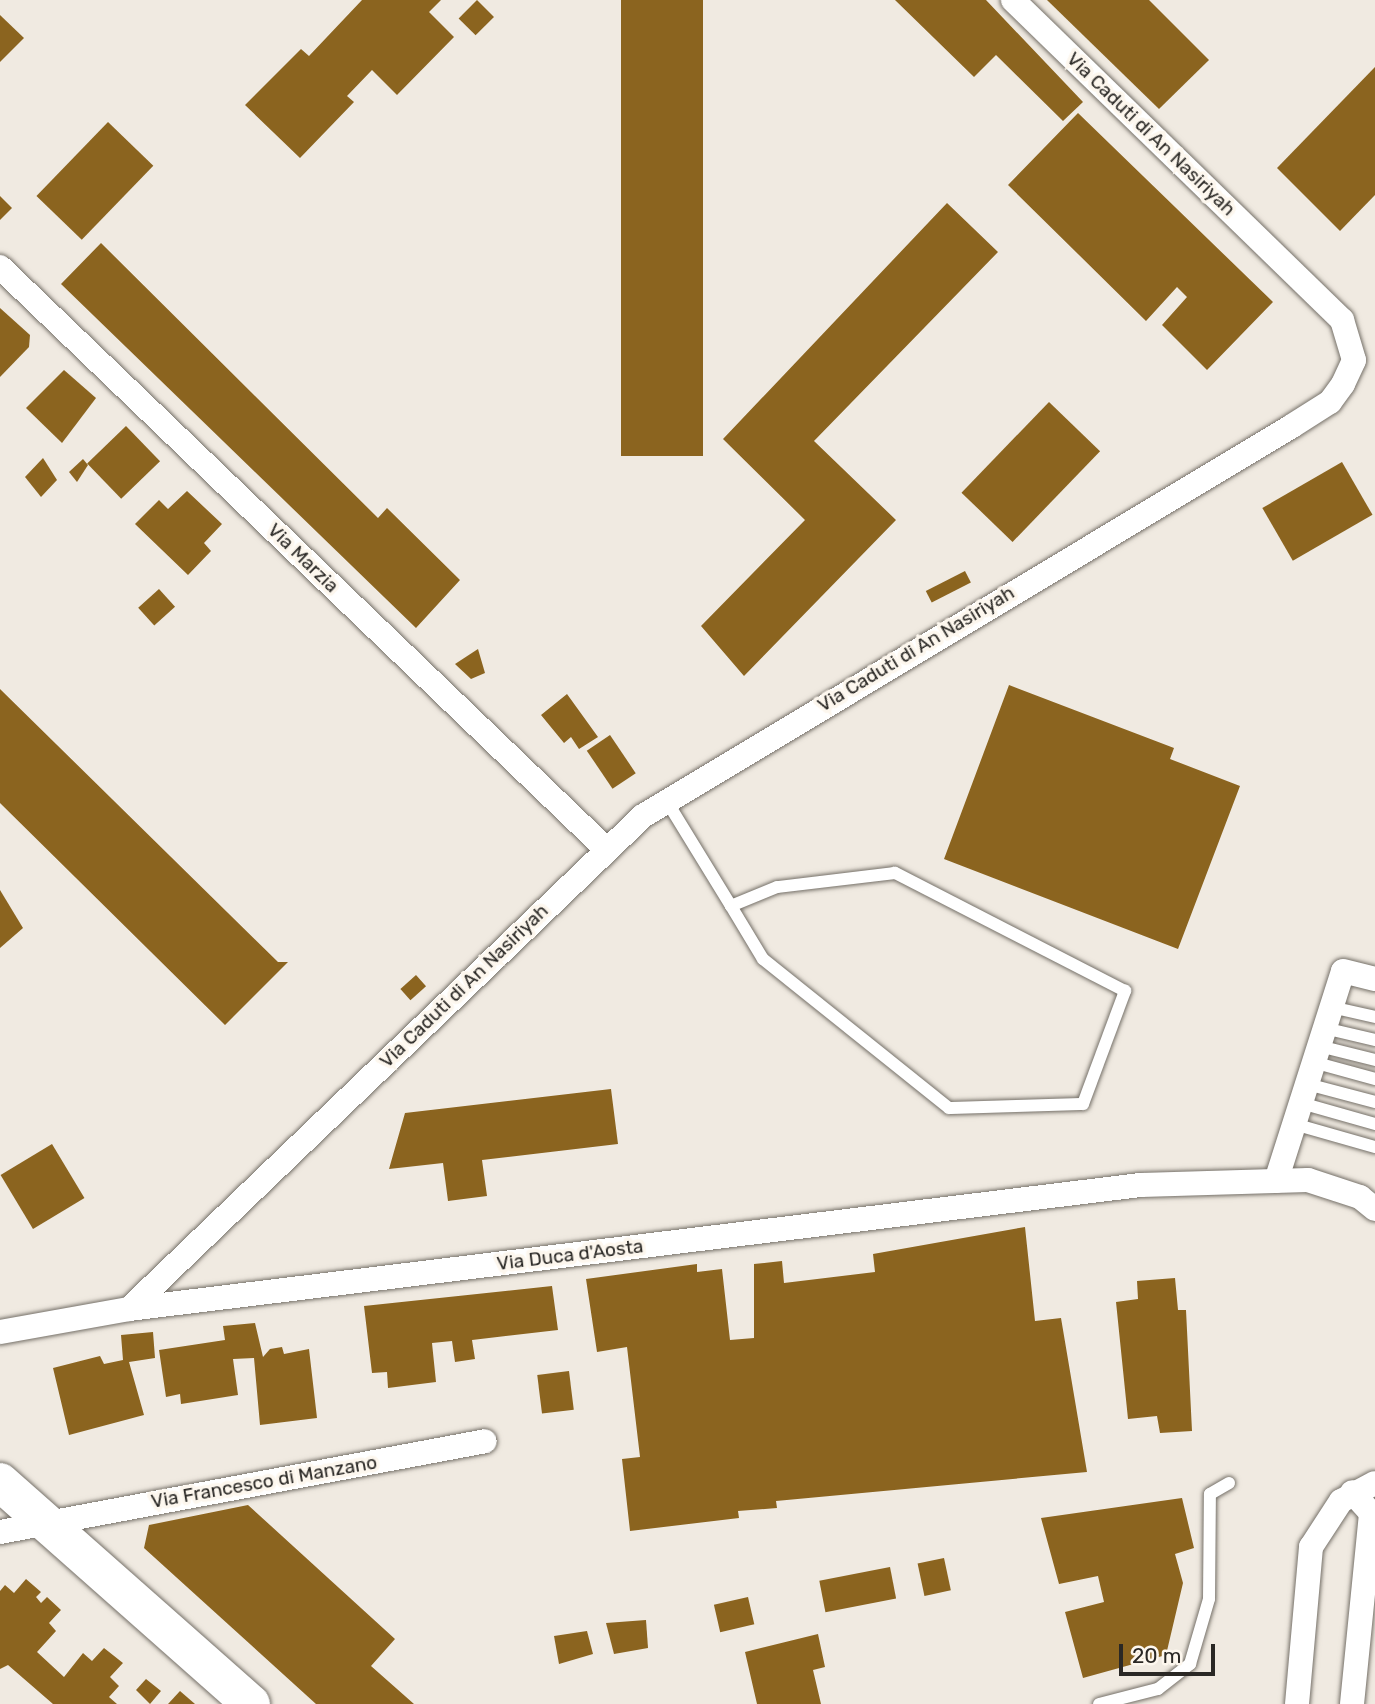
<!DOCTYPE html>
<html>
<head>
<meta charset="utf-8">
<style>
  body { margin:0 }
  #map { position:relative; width:1375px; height:1704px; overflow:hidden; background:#f0eae1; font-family:Rubik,sans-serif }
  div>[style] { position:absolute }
  .building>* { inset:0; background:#8b641f; transform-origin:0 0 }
  .roads { filter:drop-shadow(0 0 2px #757068) drop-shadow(0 0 2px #757068) }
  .service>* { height:12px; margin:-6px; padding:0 6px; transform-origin:6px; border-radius:6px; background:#fff }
  .minor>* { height:24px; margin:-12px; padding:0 12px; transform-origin:12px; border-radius:12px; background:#fff }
  .primary>* { height:38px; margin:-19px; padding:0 19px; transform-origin:19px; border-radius:19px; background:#fff }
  span { translate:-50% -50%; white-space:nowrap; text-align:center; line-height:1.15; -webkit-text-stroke:7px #fdf7ee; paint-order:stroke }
  .street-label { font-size:19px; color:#2a2825 }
  .scale { position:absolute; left:1119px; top:1644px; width:96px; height:32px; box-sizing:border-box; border:4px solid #2a2825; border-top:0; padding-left:9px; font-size:21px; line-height:24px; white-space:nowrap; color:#2a2825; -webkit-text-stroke:5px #fdf7ee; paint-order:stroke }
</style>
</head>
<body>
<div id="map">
  <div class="building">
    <div style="clip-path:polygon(362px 0,441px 0,429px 12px,454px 37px,397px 95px,372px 70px,347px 96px,354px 102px,300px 158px,245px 105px,301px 49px,309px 56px)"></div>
    <div style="left:477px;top:0;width:24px;height:26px;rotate:45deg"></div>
    <div style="left:621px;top:0;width:82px;height:456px"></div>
    <div style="clip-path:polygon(895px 0,986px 0,1083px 102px,1063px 121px,996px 55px,974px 77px)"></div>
    <div style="clip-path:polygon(1047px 0,1149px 0,1209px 60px,1159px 109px)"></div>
    <div style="clip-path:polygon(0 15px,24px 38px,0 62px)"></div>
    <div style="clip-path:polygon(1375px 67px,1375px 195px,1340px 231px,1277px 168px)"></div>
    <div style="clip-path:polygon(1078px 113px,1273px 302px,1207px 370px,1162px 325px,1187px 297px,1177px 287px,1146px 321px,1008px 185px)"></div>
    <div style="left:108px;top:122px;width:63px;height:103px;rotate:44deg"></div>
    <div style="clip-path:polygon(0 196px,12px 208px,0 220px)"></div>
    <div style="clip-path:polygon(947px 203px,998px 252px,814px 441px,896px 520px,744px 676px,701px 626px,805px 520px,723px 439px)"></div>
    <div style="clip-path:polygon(101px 243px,378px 518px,387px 508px,460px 580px,416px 628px,61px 284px)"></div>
    <div style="clip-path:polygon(0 308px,30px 335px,29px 347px,0 377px)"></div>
    <div style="clip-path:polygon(64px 370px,96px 398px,62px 443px,26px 408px)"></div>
    <div style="left:1049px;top:402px;width:71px;height:126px;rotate:44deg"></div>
    <div style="left:126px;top:426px;width:49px;height:54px;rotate:46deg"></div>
    <div style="clip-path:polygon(43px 458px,57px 480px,41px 497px,25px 477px)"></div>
    <div style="clip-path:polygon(83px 459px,88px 465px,77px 482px,69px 472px)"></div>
    <div style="left:1342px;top:462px;width:61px;height:92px;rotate:60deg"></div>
    <div style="clip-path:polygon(187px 491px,222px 524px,204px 543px,211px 551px,188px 575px,135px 524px,159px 500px,168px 509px)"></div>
    <div style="left:965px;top:571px;width:13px;height:44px;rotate:63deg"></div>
    <div style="left:159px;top:589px;width:24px;height:28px;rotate:48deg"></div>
    <div style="clip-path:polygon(478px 649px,485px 673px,471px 679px,455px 664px)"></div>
    <div style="clip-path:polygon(1009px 685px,1174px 748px,1170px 759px,1240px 786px,1178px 949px,944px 859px)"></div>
    <div style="clip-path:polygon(0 689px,278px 962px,288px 962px,225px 1025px,0 803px)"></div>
    <div style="clip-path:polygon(567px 694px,598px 737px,579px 749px,571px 737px,564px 743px,541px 715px)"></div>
    <div style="left:610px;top:735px;width:46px;height:28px;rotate:56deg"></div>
    <div style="clip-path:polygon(0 890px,23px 928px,0 948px)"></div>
    <div style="left:416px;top:975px;width:15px;height:21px;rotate:48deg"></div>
    <div style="clip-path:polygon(611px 1089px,618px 1144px,482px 1160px,487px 1196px,448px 1201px,443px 1163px,389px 1169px,405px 1113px)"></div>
    <div style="left:52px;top:1144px;width:63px;height:60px;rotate:59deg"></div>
    <div style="clip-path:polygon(1025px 1227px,1035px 1321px,1061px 1318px,1087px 1472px,776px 1501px,777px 1508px,738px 1511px,739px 1518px,630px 1531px,622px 1459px,640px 1457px,627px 1347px,597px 1352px,586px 1279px,697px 1264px,697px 1272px,722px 1269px,730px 1340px,754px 1338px,754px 1264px,782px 1261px,784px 1283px,875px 1272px,873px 1254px)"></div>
    <div style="clip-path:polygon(1175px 1278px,1178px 1310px,1186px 1310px,1192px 1431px,1160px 1433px,1157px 1416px,1128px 1419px,1116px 1302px,1138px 1299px,1137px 1281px)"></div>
    <div style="clip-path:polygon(552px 1286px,558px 1330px,472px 1340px,475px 1359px,455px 1362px,452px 1341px,432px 1343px,436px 1382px,388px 1388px,387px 1372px,372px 1373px,364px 1306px)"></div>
    <div style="clip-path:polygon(255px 1323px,263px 1357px,270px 1349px,282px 1347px,284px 1354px,309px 1349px,317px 1418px,260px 1425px,254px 1358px,233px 1359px,238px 1395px,181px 1404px,180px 1394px,166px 1397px,159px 1350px,225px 1340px,223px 1326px)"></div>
    <div style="clip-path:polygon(153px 1332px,155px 1358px,129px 1362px,144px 1415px,69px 1435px,53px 1368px,100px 1356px,104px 1364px,123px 1360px,121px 1335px)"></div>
    <div style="left:569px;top:1371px;width:39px;height:32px;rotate:83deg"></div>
    <div style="clip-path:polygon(1182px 1498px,1194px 1548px,1175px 1554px,1183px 1583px,1166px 1655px,1083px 1678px,1065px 1612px,1104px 1602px,1098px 1576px,1059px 1584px,1041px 1518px)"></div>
    <div style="clip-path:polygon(248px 1505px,395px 1639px,371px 1666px,414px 1704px,316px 1704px,144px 1548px,149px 1525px)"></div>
    <div style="left:944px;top:1558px;width:33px;height:27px;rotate:78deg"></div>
    <div style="left:890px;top:1567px;width:32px;height:72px;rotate:79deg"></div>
    <div style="clip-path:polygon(26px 1579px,41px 1592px,36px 1597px,41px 1603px,47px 1597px,61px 1610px,49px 1623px,56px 1631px,37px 1652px,64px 1677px,83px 1653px,92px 1661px,104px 1648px,123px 1663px,110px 1677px,119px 1686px,109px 1697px,117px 1704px,53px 1704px,8px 1665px,0 1669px,0 1591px,5px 1585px,14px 1593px)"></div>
    <div style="left:748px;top:1597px;width:28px;height:35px;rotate:77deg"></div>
    <div style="clip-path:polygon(646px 1620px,648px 1648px,614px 1654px,606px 1623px)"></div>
    <div style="clip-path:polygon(587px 1631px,593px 1654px,559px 1664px,554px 1636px)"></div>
    <div style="clip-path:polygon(818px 1634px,825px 1667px,813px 1670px,821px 1704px,757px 1704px,745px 1652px)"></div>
    <div style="clip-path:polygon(146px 1679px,161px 1691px,150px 1704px,136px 1690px)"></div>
    <div style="clip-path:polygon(180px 1691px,195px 1704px,168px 1704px)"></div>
  </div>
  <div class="roads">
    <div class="service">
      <div style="left:666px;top:800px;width:124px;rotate:58.5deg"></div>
      <div style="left:731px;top:906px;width:62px;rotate:58.9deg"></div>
      <div style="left:763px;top:959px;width:238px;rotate:38.7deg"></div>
      <div style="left:949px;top:1108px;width:134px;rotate:-1.7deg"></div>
      <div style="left:1083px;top:1104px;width:121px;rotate:-69.6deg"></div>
      <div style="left:1125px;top:991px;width:259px;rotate:-152.8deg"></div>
      <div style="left:895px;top:873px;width:119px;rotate:173.2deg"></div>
      <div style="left:777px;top:887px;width:50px;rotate:157.6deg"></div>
      <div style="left:1331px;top:1007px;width:45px;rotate:12.8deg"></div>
      <div style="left:1324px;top:1028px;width:52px;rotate:13.2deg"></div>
      <div style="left:1319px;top:1046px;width:58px;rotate:14deg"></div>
      <div style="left:1313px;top:1062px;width:64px;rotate:15.3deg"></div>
      <div style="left:1307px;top:1084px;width:70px;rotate:14.8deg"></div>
      <div style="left:1301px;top:1103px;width:77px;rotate:15.8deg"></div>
      <div style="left:1294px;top:1124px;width:84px;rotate:15.9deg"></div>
      <div style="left:1099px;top:1704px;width:61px;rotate:-14.3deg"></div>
      <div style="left:1158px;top:1689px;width:41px;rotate:-38deg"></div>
      <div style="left:1190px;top:1664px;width:68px;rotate:-73.7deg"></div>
      <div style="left:1209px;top:1599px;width:105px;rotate:-89.5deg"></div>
      <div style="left:1210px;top:1494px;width:22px;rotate:-30deg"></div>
    </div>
    <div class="minor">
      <div style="left:0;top:267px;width:840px;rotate:43.84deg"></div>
      <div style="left:1276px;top:1181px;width:220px;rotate:-72.3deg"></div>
      <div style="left:1343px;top:971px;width:33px;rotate:14deg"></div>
      <div style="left:129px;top:1309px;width:712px;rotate:-43.81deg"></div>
      <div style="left:643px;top:816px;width:757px;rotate:-31deg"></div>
      <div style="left:1292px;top:426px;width:45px;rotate:-32.3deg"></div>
      <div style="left:1330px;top:402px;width:22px;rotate:-54deg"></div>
      <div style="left:1343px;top:384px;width:26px;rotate:-65deg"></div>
      <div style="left:1354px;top:360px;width:42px;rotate:-106.7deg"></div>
      <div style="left:1342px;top:320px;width:459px;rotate:-135.8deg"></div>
      <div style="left:0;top:1332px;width:131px;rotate:-10.1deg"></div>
      <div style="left:129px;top:1309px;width:1020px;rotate:-6.99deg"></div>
      <div style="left:1141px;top:1185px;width:167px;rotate:-1.7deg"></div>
      <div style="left:1308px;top:1180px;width:55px;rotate:18.1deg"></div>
      <div style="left:1360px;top:1197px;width:19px;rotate:39deg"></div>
      <div style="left:0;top:1532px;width:493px;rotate:-10.6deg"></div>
      <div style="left:1297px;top:1704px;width:158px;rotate:-84.9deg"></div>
      <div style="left:1311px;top:1547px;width:55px;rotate:-56.9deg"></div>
      <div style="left:1341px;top:1501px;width:38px;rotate:-28deg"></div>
      <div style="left:1352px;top:1704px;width:192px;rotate:-84.3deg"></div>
      <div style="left:1371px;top:1513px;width:28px;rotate:-132deg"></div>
    </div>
    <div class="primary">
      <div style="left:0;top:1482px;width:335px;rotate:41.5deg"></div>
    </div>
  </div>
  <div class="street-label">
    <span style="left:1151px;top:134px;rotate:44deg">Via Caduti di An Nasiriyah</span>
    <span style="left:303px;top:558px;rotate:44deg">Via Marzia</span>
    <span style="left:916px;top:649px;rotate:-31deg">Via Caduti di An Nasiriyah</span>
    <span style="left:464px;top:986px;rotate:-44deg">Via Caduti di An Nasiriyah</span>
    <span style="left:570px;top:1255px;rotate:-7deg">Via Duca d'Aosta</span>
    <span style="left:264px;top:1482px;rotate:-10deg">Via Francesco di Manzano</span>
  </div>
  <div class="scale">20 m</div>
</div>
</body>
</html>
